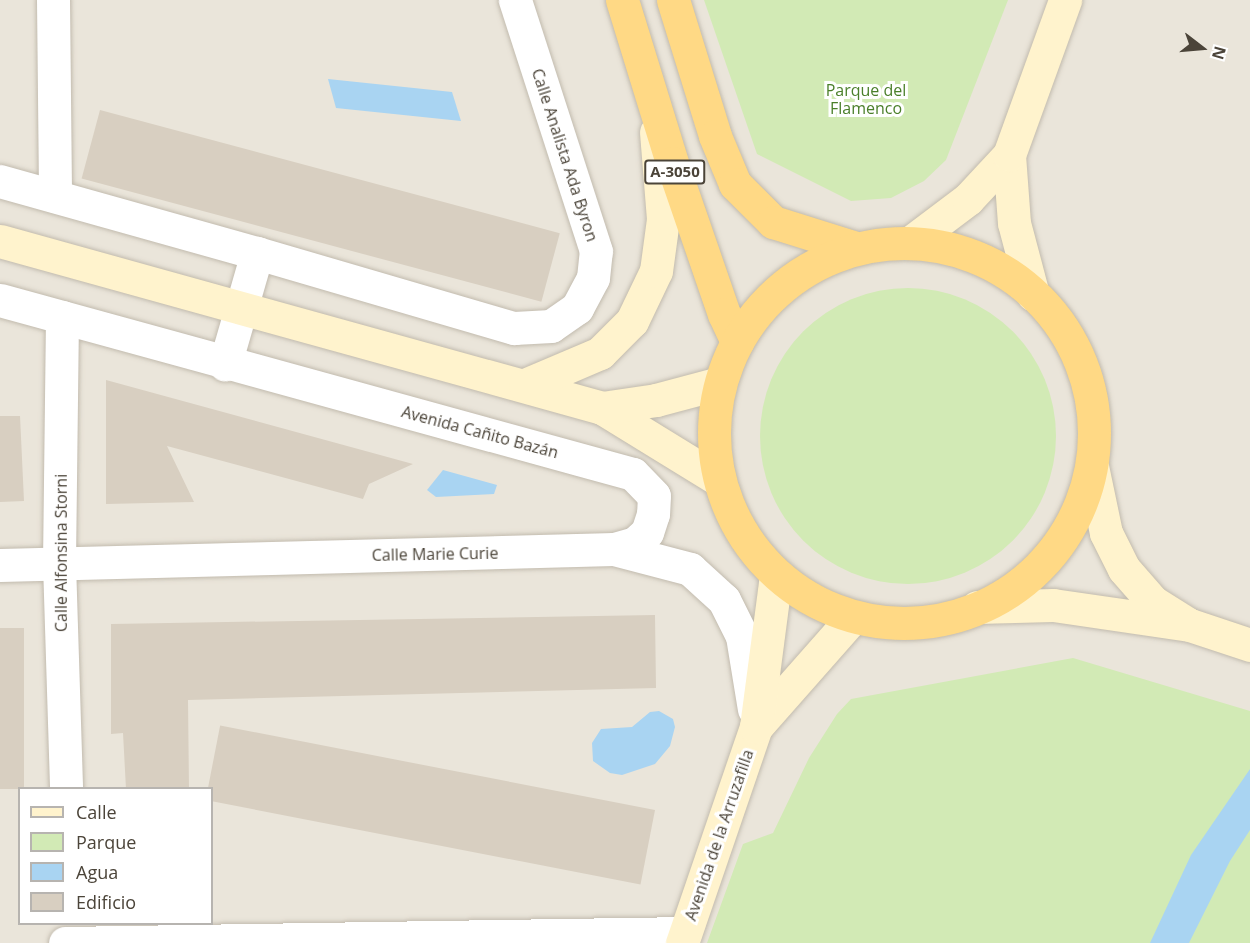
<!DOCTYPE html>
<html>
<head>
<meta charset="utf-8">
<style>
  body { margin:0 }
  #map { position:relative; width:1250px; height:943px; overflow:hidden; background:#f6f3ec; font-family:"Open Sans",sans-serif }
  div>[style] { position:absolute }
  .residential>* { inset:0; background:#eae5da }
  .green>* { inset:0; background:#d2eab5 }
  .round { border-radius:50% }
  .water>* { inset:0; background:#a9d4f2 }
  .building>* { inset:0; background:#d8cfc1; transform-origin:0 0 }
  .roads { filter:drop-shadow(0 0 2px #c2bbae) drop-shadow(0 0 2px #c2bbae) }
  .minor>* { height:33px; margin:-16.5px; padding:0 16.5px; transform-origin:16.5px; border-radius:16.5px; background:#fff }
  .tertiary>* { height:33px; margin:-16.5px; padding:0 16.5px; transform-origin:16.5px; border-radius:16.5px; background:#fff }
  .secondary>* { height:33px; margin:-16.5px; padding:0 16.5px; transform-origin:16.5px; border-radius:16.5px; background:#fff3cd }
  .trunk>* { height:33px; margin:-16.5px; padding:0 16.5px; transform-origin:16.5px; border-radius:16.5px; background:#ffd985 }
  .trunk>.ring { margin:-16.5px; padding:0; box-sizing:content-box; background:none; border:33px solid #ffd985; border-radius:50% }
  span { translate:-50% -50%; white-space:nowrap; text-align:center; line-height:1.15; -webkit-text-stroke:6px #fff; paint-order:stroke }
  .shield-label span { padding:2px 4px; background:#fff; border:2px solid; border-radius:4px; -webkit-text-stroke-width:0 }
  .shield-label { font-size:15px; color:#4b4439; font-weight:700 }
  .park-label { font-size:16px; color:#4a7f2a }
  .street-label { font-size:16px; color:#4b4439 }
  .legend { position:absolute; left:18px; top:787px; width:195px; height:138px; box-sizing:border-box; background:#fff; border:2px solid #b7b4b0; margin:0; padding:8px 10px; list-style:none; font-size:18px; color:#4b4439 }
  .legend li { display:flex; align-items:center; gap:12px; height:30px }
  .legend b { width:30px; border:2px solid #b7b4b0 }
  .north { position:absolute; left:1172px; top:18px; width:60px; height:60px; -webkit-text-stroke:4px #fff; paint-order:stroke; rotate:106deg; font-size:16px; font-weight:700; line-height:24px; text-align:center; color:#4b4439 }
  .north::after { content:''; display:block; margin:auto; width:21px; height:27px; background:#4b4439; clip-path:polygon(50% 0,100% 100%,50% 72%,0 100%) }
</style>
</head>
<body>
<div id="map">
  <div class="residential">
    <div style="clip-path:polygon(evenodd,0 0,1250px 0,1250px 943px,0 943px,0 0,20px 788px,212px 788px,212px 924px,20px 924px,20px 788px)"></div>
  </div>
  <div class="green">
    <div style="clip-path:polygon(704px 0,1008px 0,946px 160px,924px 181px,891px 198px,851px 201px,757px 154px)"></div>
    <div class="round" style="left:760px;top:288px;width:296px;height:296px"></div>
    <div style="clip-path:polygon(1073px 658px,1250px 711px,1250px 943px,707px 943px,743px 844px,773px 833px,809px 758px,837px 714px,851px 699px)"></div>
  </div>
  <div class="water">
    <div style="clip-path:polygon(328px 79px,452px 92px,461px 121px,336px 108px)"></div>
    <div style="clip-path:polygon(443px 470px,497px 485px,494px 494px,436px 497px,427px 490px)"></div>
    <div style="clip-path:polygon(659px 711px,673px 719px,675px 727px,670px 746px,655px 764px,622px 775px,610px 773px,593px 761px,592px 743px,601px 729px,632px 727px,650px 712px)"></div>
    <div style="clip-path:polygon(1250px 769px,1250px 830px,1230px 861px,1189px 943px,1150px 943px,1191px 855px)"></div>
  </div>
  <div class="building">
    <div style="left:100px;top:110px;width:476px;height:71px;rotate:15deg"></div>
    <div style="clip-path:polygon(106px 380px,413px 464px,369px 484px,363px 499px,167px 446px,194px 502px,106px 504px)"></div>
    <div style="clip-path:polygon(0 416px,20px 416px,24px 501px,0 502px)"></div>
    <div style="clip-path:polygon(655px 615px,656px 688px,188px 700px,189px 789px,126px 789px,123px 733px,111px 734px,111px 624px)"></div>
    <div style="left:0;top:628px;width:24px;height:161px"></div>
    <div style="left:655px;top:810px;width:76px;height:443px;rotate:101deg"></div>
  </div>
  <div class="roads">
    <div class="minor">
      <div style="left:53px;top:0;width:196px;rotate:89.4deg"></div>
      <div style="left:257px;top:253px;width:268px;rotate:16.3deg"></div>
      <div style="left:514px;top:328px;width:37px;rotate:-3deg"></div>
      <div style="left:551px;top:326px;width:32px;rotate:-35deg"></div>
      <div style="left:577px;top:308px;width:34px;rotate:-62deg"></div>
      <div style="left:593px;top:278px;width:27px;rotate:-84deg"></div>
      <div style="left:596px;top:251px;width:264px;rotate:-107.9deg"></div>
      <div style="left:62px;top:317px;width:246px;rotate:90.7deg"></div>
      <div style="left:59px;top:563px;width:225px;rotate:88.2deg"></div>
      <div style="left:65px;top:943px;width:620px;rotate:-0.92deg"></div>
    </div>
    <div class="tertiary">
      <div style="left:0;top:181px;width:267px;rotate:15.7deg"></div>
      <div style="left:257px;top:253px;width:116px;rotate:106.1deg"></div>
      <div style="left:0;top:300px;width:656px;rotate:15.37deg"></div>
      <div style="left:633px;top:474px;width:30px;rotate:46deg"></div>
      <div style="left:654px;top:496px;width:18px;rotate:93deg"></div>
      <div style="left:653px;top:514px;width:19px;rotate:108deg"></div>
      <div style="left:647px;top:532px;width:16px;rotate:137deg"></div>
      <div style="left:635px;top:543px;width:22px;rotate:164deg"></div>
      <div style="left:0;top:565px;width:614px;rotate:-1.49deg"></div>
      <div style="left:614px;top:549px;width:79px;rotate:14.7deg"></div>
      <div style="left:690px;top:569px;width:46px;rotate:42.4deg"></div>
      <div style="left:724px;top:600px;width:40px;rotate:63.4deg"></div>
      <div style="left:742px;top:636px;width:74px;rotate:80.7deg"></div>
    </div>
    <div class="secondary">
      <div style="left:1009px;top:155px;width:68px;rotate:85.8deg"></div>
      <div style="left:1014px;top:223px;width:74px;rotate:75.2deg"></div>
      <div style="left:0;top:241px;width:625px;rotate:15.5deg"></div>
      <div style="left:602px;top:408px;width:137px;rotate:31.6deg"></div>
      <div style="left:911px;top:242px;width:71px;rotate:-37deg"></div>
      <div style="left:968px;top:199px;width:60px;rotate:-47deg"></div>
      <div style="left:1009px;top:155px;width:165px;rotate:-70.1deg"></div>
      <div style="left:525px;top:385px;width:82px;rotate:-23.1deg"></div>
      <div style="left:600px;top:353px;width:45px;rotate:-45deg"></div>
      <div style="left:632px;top:321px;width:55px;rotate:-64.4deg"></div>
      <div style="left:656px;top:271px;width:52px;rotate:-82.3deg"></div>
      <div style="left:663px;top:219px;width:87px;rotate:-94.6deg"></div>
      <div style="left:602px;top:408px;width:55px;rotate:-8.4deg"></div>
      <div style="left:656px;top:400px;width:66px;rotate:-14.9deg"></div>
      <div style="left:1092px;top:466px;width:68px;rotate:78.2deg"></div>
      <div style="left:1106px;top:533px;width:40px;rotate:63.4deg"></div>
      <div style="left:1124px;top:569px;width:44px;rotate:48.7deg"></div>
      <div style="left:1153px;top:602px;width:39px;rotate:32deg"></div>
      <div style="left:977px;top:607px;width:76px;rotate:-1.5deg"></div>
      <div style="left:1053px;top:605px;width:138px;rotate:8.3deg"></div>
      <div style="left:1190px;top:625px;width:63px;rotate:18.4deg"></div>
      <div style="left:756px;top:727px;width:145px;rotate:-48.6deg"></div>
      <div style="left:682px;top:943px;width:228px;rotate:-71.1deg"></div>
      <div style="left:756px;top:727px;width:153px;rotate:-82.5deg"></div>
    </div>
    <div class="trunk">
      <div style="left:622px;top:0;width:170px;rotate:72.9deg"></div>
      <div style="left:672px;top:163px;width:160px;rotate:71deg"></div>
      <div style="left:724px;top:314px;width:31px;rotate:65deg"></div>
      <div style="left:673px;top:0;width:142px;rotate:72.8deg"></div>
      <div style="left:715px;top:136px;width:52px;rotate:67.4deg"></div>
      <div style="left:735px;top:184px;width:54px;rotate:45deg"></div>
      <div style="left:773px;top:222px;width:87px;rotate:17.4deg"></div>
      <div class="ring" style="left:714px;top:243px;width:347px;height:347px"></div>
    </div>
  </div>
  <div class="shield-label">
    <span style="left:675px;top:172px">A-3050</span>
  </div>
  <div class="park-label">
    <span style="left:866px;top:99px">Parque del<br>Flamenco</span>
  </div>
  <div class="street-label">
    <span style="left:565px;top:155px;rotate:72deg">Calle Analista Ada Byron</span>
    <span style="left:480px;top:432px;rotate:15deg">Avenida Cañito Bazán</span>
    <span style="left:61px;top:553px;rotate:-90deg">Calle Alfonsina Storni</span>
    <span style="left:435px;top:554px;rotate:-1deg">Calle Marie Curie</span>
    <span style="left:719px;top:835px;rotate:-71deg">Avenida de la Arruzafilla</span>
  </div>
  <ul class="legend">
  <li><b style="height:8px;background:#fff3cd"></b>Calle</li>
  <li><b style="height:16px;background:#d2eab5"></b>Parque</li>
  <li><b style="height:16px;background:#a9d4f2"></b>Agua</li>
  <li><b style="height:16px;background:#d8cfc1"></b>Edificio</li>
  </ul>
  <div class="north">N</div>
</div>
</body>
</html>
